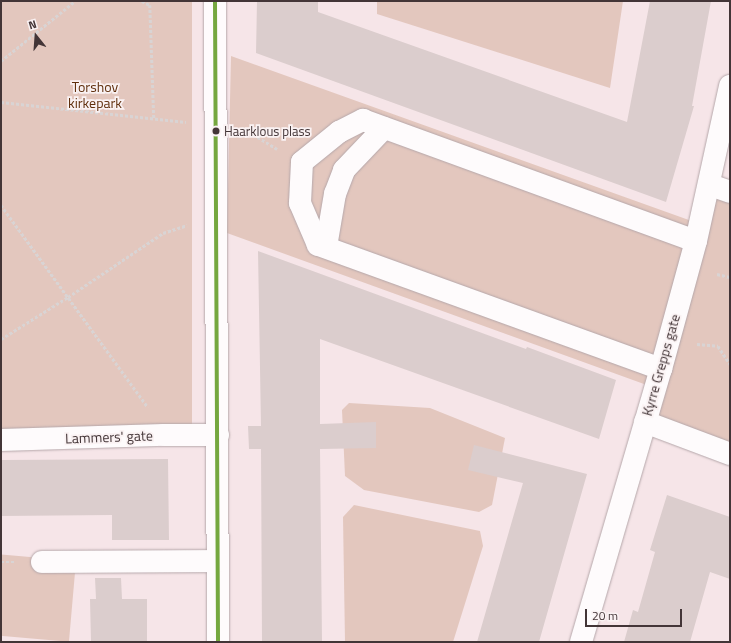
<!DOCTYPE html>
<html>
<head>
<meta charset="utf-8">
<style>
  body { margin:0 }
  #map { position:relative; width:731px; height:643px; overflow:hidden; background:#f6e5e8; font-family:"Titillium Web",sans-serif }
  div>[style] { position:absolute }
  .green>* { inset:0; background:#e3c7be; transform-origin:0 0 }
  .building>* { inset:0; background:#dbcdcd }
  .path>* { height:2.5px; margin-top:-1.25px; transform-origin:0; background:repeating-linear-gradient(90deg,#d9d4d4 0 3px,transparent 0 5px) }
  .roads { filter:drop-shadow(0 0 1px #b5a7aa) drop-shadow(0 0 1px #b5a7aa) }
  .minor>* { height:22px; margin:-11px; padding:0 11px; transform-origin:11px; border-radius:11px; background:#fefbfc }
  .bus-1>* { height:4px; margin:-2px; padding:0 2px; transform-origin:2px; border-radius:2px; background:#75a73f }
  .dots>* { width:11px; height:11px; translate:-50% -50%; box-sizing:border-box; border:2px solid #faf2f3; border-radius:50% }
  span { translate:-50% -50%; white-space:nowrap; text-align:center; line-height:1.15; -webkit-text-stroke:3.5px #faf2f3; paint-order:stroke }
  .bus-label { font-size:13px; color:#433537 }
  .left { translate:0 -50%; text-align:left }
  .park-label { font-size:14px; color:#602f0d }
  .street-label { font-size:14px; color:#433537 }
  .frame { position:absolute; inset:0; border:2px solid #433537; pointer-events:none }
  .north { position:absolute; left:16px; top:16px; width:40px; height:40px; -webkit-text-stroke:3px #faf2f3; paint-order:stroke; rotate:343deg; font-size:11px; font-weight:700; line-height:16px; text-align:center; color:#433537 }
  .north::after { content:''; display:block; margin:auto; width:14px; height:18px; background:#433537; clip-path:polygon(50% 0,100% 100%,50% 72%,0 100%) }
  .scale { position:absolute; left:585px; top:609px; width:97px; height:18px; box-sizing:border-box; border:2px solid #433537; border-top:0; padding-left:5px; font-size:12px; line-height:14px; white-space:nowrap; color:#433537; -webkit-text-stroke:3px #faf2f3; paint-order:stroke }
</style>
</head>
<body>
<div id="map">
  <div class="green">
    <div style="left:1px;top:1px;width:191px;height:436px"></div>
    <div style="clip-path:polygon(377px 1px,623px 1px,610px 88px,377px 14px)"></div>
    <div style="clip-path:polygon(231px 56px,700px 224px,710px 185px,730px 192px,730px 451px,645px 422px,655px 388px,227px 233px)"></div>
    <div style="clip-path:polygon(349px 403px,430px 408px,505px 438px,492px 505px,479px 512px,364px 490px,345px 476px,342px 410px)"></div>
    <div style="clip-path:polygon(354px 505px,480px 531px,483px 546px,453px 642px,345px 642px,343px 517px)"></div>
    <div style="left:76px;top:561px;width:81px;height:75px;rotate:95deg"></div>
  </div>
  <div class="building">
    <div style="clip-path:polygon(257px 1px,318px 1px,318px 12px,627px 122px,650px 1px,711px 1px,692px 106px,694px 106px,666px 202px,256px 53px)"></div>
    <div style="clip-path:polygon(258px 251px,526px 349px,527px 347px,616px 380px,599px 439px,320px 339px,320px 424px,376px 422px,376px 448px,320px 449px,322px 642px,262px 642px,261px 449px,249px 449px,248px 426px,261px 426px)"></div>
    <div style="clip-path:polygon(474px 445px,587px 474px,539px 642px,477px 642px,523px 483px,468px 470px)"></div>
    <div style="clip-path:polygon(168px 459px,169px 540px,112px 540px,112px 515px,1px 516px,1px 460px)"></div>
    <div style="clip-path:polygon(667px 495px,730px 517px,730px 579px,710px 572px,690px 642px,624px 642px,633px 610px,638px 612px,655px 552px,650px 550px)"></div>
    <div style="clip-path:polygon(95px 578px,121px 578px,122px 599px,147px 599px,147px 642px,91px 642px,90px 599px,96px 599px)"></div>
  </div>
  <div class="path">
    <div style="left:142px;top:1px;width:9px;rotate:27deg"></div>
    <div style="left:150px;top:5px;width:114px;rotate:88deg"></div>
    <div style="left:1px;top:61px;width:95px;rotate:-39deg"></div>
    <div style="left:1px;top:102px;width:186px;rotate:6.2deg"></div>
    <div style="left:245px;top:129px;width:38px;rotate:32deg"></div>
    <div style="left:1px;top:205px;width:250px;rotate:54deg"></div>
    <div style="left:717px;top:274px;width:13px;rotate:13deg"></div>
    <div style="left:1px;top:339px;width:79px;rotate:-32.1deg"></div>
    <div style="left:68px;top:297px;width:115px;rotate:-34deg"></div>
    <div style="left:163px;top:233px;width:25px;rotate:-18deg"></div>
    <div style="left:697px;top:344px;width:21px;rotate:5deg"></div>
    <div style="left:718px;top:346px;width:22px;rotate:56deg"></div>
    <div style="left:1px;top:562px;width:13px"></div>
  </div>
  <div class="roads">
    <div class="minor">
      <div style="left:215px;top:1px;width:641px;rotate:89.73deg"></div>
      <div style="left:710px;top:185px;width:21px;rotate:19deg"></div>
      <div style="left:326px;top:247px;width:54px;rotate:-80.4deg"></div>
      <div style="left:335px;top:194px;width:26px;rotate:-69deg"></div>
      <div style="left:344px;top:170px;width:58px;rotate:-46.4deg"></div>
      <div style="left:661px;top:369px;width:365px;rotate:-160.1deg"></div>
      <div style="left:318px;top:245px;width:46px;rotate:-113.2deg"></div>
      <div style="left:300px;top:203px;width:41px;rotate:-87.2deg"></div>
      <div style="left:302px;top:162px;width:48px;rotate:-39deg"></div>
      <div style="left:339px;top:132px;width:27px;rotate:-27deg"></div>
      <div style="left:363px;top:120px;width:354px;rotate:20deg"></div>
      <div style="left:645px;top:422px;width:91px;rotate:20.6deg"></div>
      <div style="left:1px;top:440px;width:163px;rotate:-1.8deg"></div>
      <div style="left:164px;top:435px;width:54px"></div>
      <div style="left:42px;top:562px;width:175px;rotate:-0.3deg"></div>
      <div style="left:581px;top:642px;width:284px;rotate:-73.7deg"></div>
      <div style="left:661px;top:369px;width:133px;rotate:-74.7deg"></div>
      <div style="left:696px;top:241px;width:159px;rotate:-77.6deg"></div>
    </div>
  </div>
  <div class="bus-1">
    <div style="left:215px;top:1px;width:641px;rotate:89.73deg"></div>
  </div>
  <div class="dots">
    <div style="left:216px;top:131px;background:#433537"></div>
  </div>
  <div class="bus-label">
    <span class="left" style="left:224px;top:131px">Haarklous plass</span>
  </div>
  <div class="park-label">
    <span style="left:95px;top:95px">Torshov<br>kirkepark</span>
  </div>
  <div class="street-label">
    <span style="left:661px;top:365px;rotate:-74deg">Kyrre Grepps gate</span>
    <span style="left:109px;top:437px;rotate:-2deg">Lammers' gate</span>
  </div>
  <div class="frame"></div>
  <div class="north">N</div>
  <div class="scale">20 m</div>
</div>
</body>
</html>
